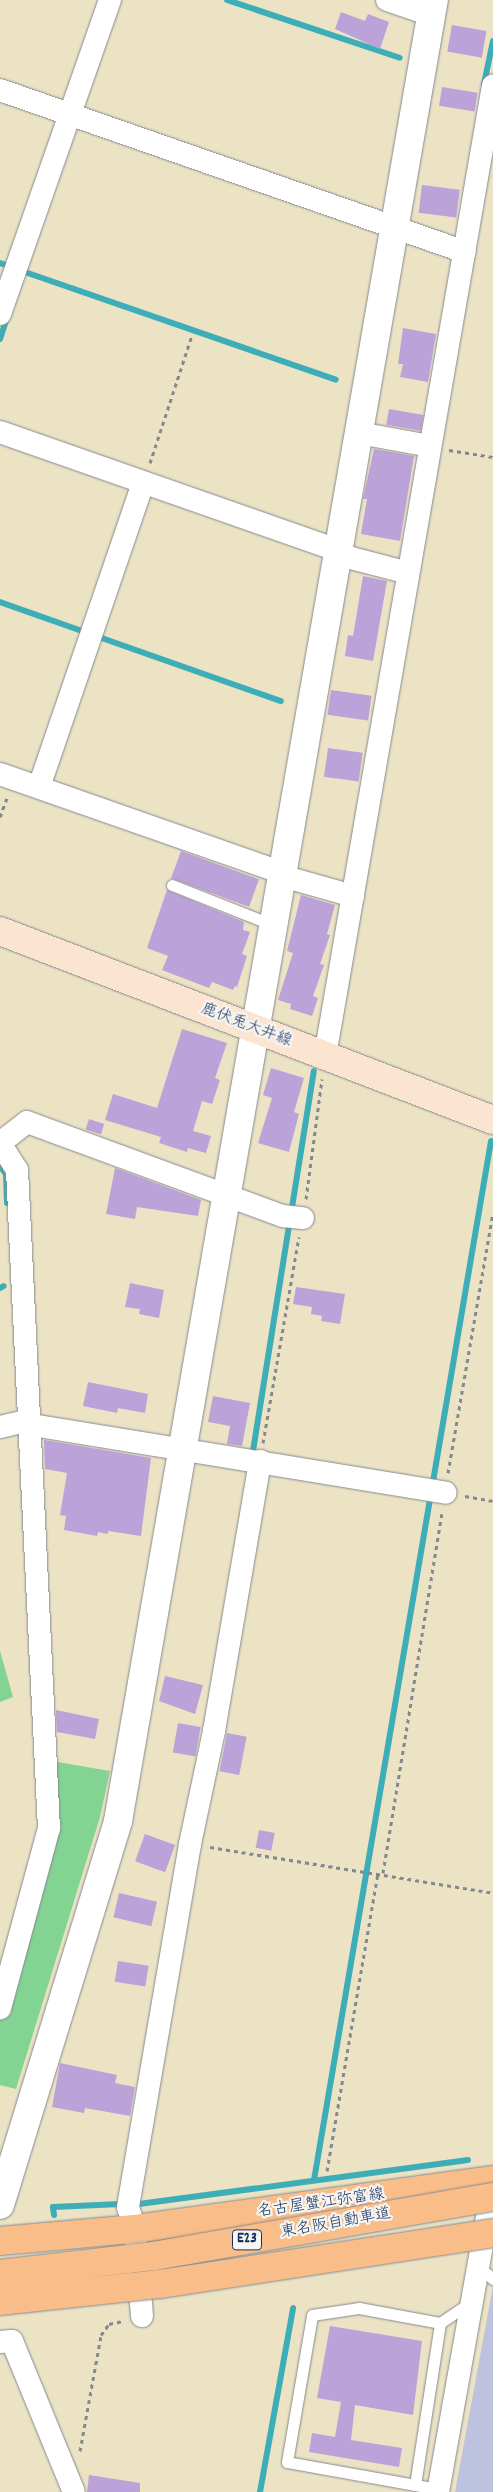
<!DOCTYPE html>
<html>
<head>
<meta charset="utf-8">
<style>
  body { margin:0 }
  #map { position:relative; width:493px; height:2492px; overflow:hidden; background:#ece3c4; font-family:Dekko,"Klee One",sans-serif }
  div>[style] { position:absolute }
  .industrial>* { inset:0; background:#bdc3de }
  .green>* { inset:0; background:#83d393 }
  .stream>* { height:6px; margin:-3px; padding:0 3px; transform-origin:3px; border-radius:3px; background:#3daeb7 }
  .building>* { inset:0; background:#bba2d9; transform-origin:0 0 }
  .path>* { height:3px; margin-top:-1.5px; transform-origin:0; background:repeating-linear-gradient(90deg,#848991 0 4px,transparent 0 8px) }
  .roads { filter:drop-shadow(0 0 1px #848991) drop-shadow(0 0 1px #848991) }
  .service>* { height:11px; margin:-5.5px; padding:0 5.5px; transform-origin:5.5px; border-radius:5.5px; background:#fff }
  .minor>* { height:22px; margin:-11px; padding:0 11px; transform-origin:11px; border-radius:11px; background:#fff }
  .tertiary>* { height:28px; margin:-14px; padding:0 14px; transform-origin:14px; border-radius:14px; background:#fff }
  .secondary>* { height:28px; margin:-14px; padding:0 14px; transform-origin:14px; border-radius:14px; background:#fce5d0 }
  .primary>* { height:28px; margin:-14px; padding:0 14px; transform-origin:14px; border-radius:14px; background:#f8bd89 }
  .bridges { filter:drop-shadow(0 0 1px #848991) drop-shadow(0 0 1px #848991) }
  .motorway-bridge>* { height:28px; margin:-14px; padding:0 14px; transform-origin:14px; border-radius:14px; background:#f8bd89 }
  span { translate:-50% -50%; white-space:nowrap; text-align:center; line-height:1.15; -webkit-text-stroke:4.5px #f6f6f2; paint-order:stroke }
  .shield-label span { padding:1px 4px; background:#f6f6f2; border:1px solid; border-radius:4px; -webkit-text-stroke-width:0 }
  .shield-label { font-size:15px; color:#1b2f5e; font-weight:700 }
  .street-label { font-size:16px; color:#1b2f5e }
</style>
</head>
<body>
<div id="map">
  <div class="industrial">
    <div style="clip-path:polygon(493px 2286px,493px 2492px,455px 2492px)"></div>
  </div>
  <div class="green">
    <div style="clip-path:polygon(0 1651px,13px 1697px,0 1702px)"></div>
    <div style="clip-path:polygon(52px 1761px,110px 1771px,100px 1817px,16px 2089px,0 2085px,0 2017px)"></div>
  </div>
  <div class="stream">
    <div style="left:227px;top:0;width:182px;rotate:18.5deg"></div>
    <div style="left:484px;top:84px;width:44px;rotate:-78.2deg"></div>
    <div style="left:0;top:263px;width:9px;rotate:18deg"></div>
    <div style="left:22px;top:271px;width:332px;rotate:19.1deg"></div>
    <div style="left:0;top:339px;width:25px;rotate:-72deg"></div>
    <div style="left:0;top:602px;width:87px;rotate:19.5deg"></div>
    <div style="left:96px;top:636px;width:196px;rotate:19.4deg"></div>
    <div style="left:0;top:1166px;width:10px;rotate:53deg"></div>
    <div style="left:6px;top:1174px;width:29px;rotate:88deg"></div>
    <div style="left:0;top:1288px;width:4px;rotate:-27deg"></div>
    <div style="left:252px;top:1457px;width:391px;rotate:-80.9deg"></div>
    <div style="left:314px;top:2180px;width:1054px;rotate:-80.33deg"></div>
    <div style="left:139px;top:2204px;width:332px;rotate:-7.6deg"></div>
    <div style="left:54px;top:2215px;width:8px;rotate:-97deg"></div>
    <div style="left:53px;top:2207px;width:68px;rotate:-2.5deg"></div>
    <div style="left:260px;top:2492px;width:187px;rotate:-79.8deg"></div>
  </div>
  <div class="building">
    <div style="clip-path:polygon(341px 12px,365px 21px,368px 14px,389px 22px,380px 49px,335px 29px)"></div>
    <div style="left:452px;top:25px;width:35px;height:27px;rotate:10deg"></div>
    <div style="left:442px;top:87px;width:36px;height:19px;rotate:9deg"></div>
    <div style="left:422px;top:185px;width:38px;height:28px;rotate:7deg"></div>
    <div style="clip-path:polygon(403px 328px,436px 334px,428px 382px,400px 377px,403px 364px,398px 364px)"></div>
    <div style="left:389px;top:409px;width:35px;height:16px;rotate:10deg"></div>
    <div style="clip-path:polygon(374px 449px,414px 456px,400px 541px,361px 534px,367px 499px,363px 499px)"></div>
    <div style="clip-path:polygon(363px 576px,387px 581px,373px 661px,345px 656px,348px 635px,353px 636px)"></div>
    <div style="left:331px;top:690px;width:41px;height:25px;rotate:8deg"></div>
    <div style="left:328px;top:748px;width:35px;height:29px;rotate:8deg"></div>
    <div style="left:181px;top:851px;width:83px;height:29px;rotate:20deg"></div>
    <div style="clip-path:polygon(167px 890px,244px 922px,243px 930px,250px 932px,242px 954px,247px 956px,237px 987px,235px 986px,233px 990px,212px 982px,209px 988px,162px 970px,168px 956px,147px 948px)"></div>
    <div style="clip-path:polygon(301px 895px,335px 905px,327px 934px,330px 935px,320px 964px,324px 965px,313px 996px,318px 998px,312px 1016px,290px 1009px,291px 1004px,278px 1000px,293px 953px,287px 951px)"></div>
    <div style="clip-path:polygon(182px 1029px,227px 1043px,215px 1078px,220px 1080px,212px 1104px,202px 1101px,193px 1131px,211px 1136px,206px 1153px,188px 1148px,187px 1152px,159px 1143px,161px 1137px,105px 1120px,113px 1094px,157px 1108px)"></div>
    <div style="clip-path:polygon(271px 1068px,304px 1078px,294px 1112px,299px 1114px,289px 1152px,258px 1143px,272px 1098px,263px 1095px)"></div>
    <div style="left:89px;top:1119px;width:16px;height:11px;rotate:18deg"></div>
    <div style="clip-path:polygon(115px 1168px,201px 1200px,198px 1216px,137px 1207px,135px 1219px,106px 1214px)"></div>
    <div style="clip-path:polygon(130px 1283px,164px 1290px,159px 1318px,139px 1314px,140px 1309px,125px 1307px)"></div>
    <div style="clip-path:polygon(296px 1287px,345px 1294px,340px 1324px,321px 1321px,322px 1316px,311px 1314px,312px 1307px,293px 1304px)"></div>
    <div style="clip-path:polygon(88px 1382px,148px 1394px,145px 1413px,118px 1408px,117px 1413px,83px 1406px)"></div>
    <div style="clip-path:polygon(213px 1396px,250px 1403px,242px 1446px,227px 1444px,230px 1426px,208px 1422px)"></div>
    <div style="clip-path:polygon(44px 1440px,151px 1458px,141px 1536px,108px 1531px,108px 1534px,98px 1532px,97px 1536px,64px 1530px,66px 1516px,60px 1515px,67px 1473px,45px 1469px)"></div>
    <div style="clip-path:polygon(165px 1676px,203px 1685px,195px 1714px,159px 1701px)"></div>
    <div style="clip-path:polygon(56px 1710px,99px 1719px,95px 1739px,57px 1732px)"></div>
    <div style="left:178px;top:1723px;width:23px;height:30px;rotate:10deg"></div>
    <div style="left:227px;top:1733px;width:20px;height:39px;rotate:11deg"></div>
    <div style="left:259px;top:1830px;width:16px;height:18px;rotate:11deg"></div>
    <div style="left:145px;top:1834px;width:32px;height:29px;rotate:20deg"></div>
    <div style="left:119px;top:1893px;width:39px;height:25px;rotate:13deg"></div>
    <div style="left:118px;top:1961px;width:31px;height:21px;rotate:9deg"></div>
    <div style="clip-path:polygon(60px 2063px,117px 2075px,115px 2083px,135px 2087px,130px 2116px,85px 2108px,84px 2113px,52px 2107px)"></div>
    <div style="clip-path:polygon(330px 2326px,422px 2341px,413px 2415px,355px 2405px,351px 2440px,402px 2448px,399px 2467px,309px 2452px,312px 2433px,335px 2437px,341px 2402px,317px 2398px)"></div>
    <div style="clip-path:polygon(89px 2475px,140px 2483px,140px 2492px,87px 2492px)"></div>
  </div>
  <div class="path">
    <div style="left:449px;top:450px;width:45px;rotate:9deg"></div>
    <div style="left:150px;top:463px;width:135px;rotate:-71.8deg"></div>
    <div style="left:0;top:817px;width:20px;rotate:-70deg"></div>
    <div style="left:306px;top:1199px;width:121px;rotate:-82.4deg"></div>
    <div style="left:263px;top:1443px;width:209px;rotate:-80.1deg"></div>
    <div style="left:448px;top:1473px;width:264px;rotate:-80.2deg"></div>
    <div style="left:465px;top:1496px;width:28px;rotate:10deg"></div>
    <div style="left:210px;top:1847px;width:287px;rotate:9.2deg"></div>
    <div style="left:383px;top:1873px;width:364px;rotate:-80.7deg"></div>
    <div style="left:327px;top:2171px;width:302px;rotate:-80.3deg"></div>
    <div style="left:80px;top:2451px;width:118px;rotate:-79.7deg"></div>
    <div style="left:101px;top:2335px;width:14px;rotate:-54deg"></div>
    <div style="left:109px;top:2324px;width:14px;rotate:-12deg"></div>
  </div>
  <div class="roads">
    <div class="service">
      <div style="left:172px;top:885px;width:109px;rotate:21.6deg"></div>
      <div style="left:478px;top:2266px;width:20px;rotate:41deg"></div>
      <div style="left:415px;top:2485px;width:164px;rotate:-81.2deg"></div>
      <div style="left:438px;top:2489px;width:153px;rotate:-169.9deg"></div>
      <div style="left:287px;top:2462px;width:149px;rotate:-80.3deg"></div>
      <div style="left:312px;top:2315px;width:48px;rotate:-8.5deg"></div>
      <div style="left:359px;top:2308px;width:82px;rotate:10.5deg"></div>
      <div style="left:440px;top:2323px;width:37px;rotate:-34deg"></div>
    </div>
    <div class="minor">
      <div style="left:387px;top:0;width:46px;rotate:18.8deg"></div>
      <div style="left:0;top:90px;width:492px;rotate:19.2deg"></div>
      <div style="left:0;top:314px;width:333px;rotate:-70.7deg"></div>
      <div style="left:0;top:432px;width:357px;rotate:19.3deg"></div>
      <div style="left:337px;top:550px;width:16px;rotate:30deg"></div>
      <div style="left:351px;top:558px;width:59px;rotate:14.7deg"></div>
      <div style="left:359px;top:433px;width:72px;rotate:10.4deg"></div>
      <div style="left:0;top:774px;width:300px;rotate:19.3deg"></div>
      <div style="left:39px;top:787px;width:321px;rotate:-71.1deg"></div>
      <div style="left:282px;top:876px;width:74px;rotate:15.7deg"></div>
      <div style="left:325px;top:1056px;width:985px;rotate:-80.18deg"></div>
      <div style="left:0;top:1143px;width:32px;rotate:58deg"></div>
      <div style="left:17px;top:1170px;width:659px;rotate:87.22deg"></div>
      <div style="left:49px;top:1828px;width:187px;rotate:105.2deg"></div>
      <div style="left:0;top:1143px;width:34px;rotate:-38deg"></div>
      <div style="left:27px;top:1122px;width:273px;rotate:20.2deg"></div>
      <div style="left:283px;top:1216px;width:20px;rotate:6deg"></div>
      <div style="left:0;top:1427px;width:28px;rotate:-13deg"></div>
      <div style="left:27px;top:1421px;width:6px;rotate:39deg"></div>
      <div style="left:32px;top:1425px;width:419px;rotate:9.3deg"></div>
      <div style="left:142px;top:2316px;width:87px;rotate:-94.6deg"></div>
      <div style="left:135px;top:2229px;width:23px;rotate:-108deg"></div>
      <div style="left:128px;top:2207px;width:368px;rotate:-80.3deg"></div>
      <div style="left:190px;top:1844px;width:116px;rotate:-78deg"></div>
      <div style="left:214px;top:1731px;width:274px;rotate:-80.3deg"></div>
      <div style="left:0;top:2342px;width:12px;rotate:-5deg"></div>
      <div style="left:12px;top:2341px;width:163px;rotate:67.7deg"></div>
      <div style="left:438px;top:2492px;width:314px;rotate:-79.9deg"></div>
    </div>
    <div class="tertiary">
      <div style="left:0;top:2205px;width:402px;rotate:-72.9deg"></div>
      <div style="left:118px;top:1821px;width:1848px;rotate:-80.16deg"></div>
    </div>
    <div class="secondary">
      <div style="left:0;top:931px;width:528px;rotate:20.98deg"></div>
    </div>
    <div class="primary">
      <div style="left:0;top:2241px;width:136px;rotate:-5.1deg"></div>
      <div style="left:135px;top:2229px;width:361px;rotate:-7.8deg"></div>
    </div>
  </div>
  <div class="bridges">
    <div class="motorway-bridge">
      <div style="left:0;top:2274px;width:155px;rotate:-6.7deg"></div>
      <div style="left:154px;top:2256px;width:344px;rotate:-9.9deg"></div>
      <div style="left:0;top:2301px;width:161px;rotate:-6.1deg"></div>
      <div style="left:160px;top:2284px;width:337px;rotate:-8.7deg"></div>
    </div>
  </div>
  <div class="shield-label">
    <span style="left:247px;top:2240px">E23</span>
  </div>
  <div class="street-label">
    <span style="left:246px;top:1026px;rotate:21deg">鹿伏兎大井線</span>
    <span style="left:321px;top:2204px;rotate:-8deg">名古屋蟹江弥富線</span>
    <span style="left:336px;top:2224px;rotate:-10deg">東名阪自動車道</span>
  </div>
</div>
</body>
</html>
